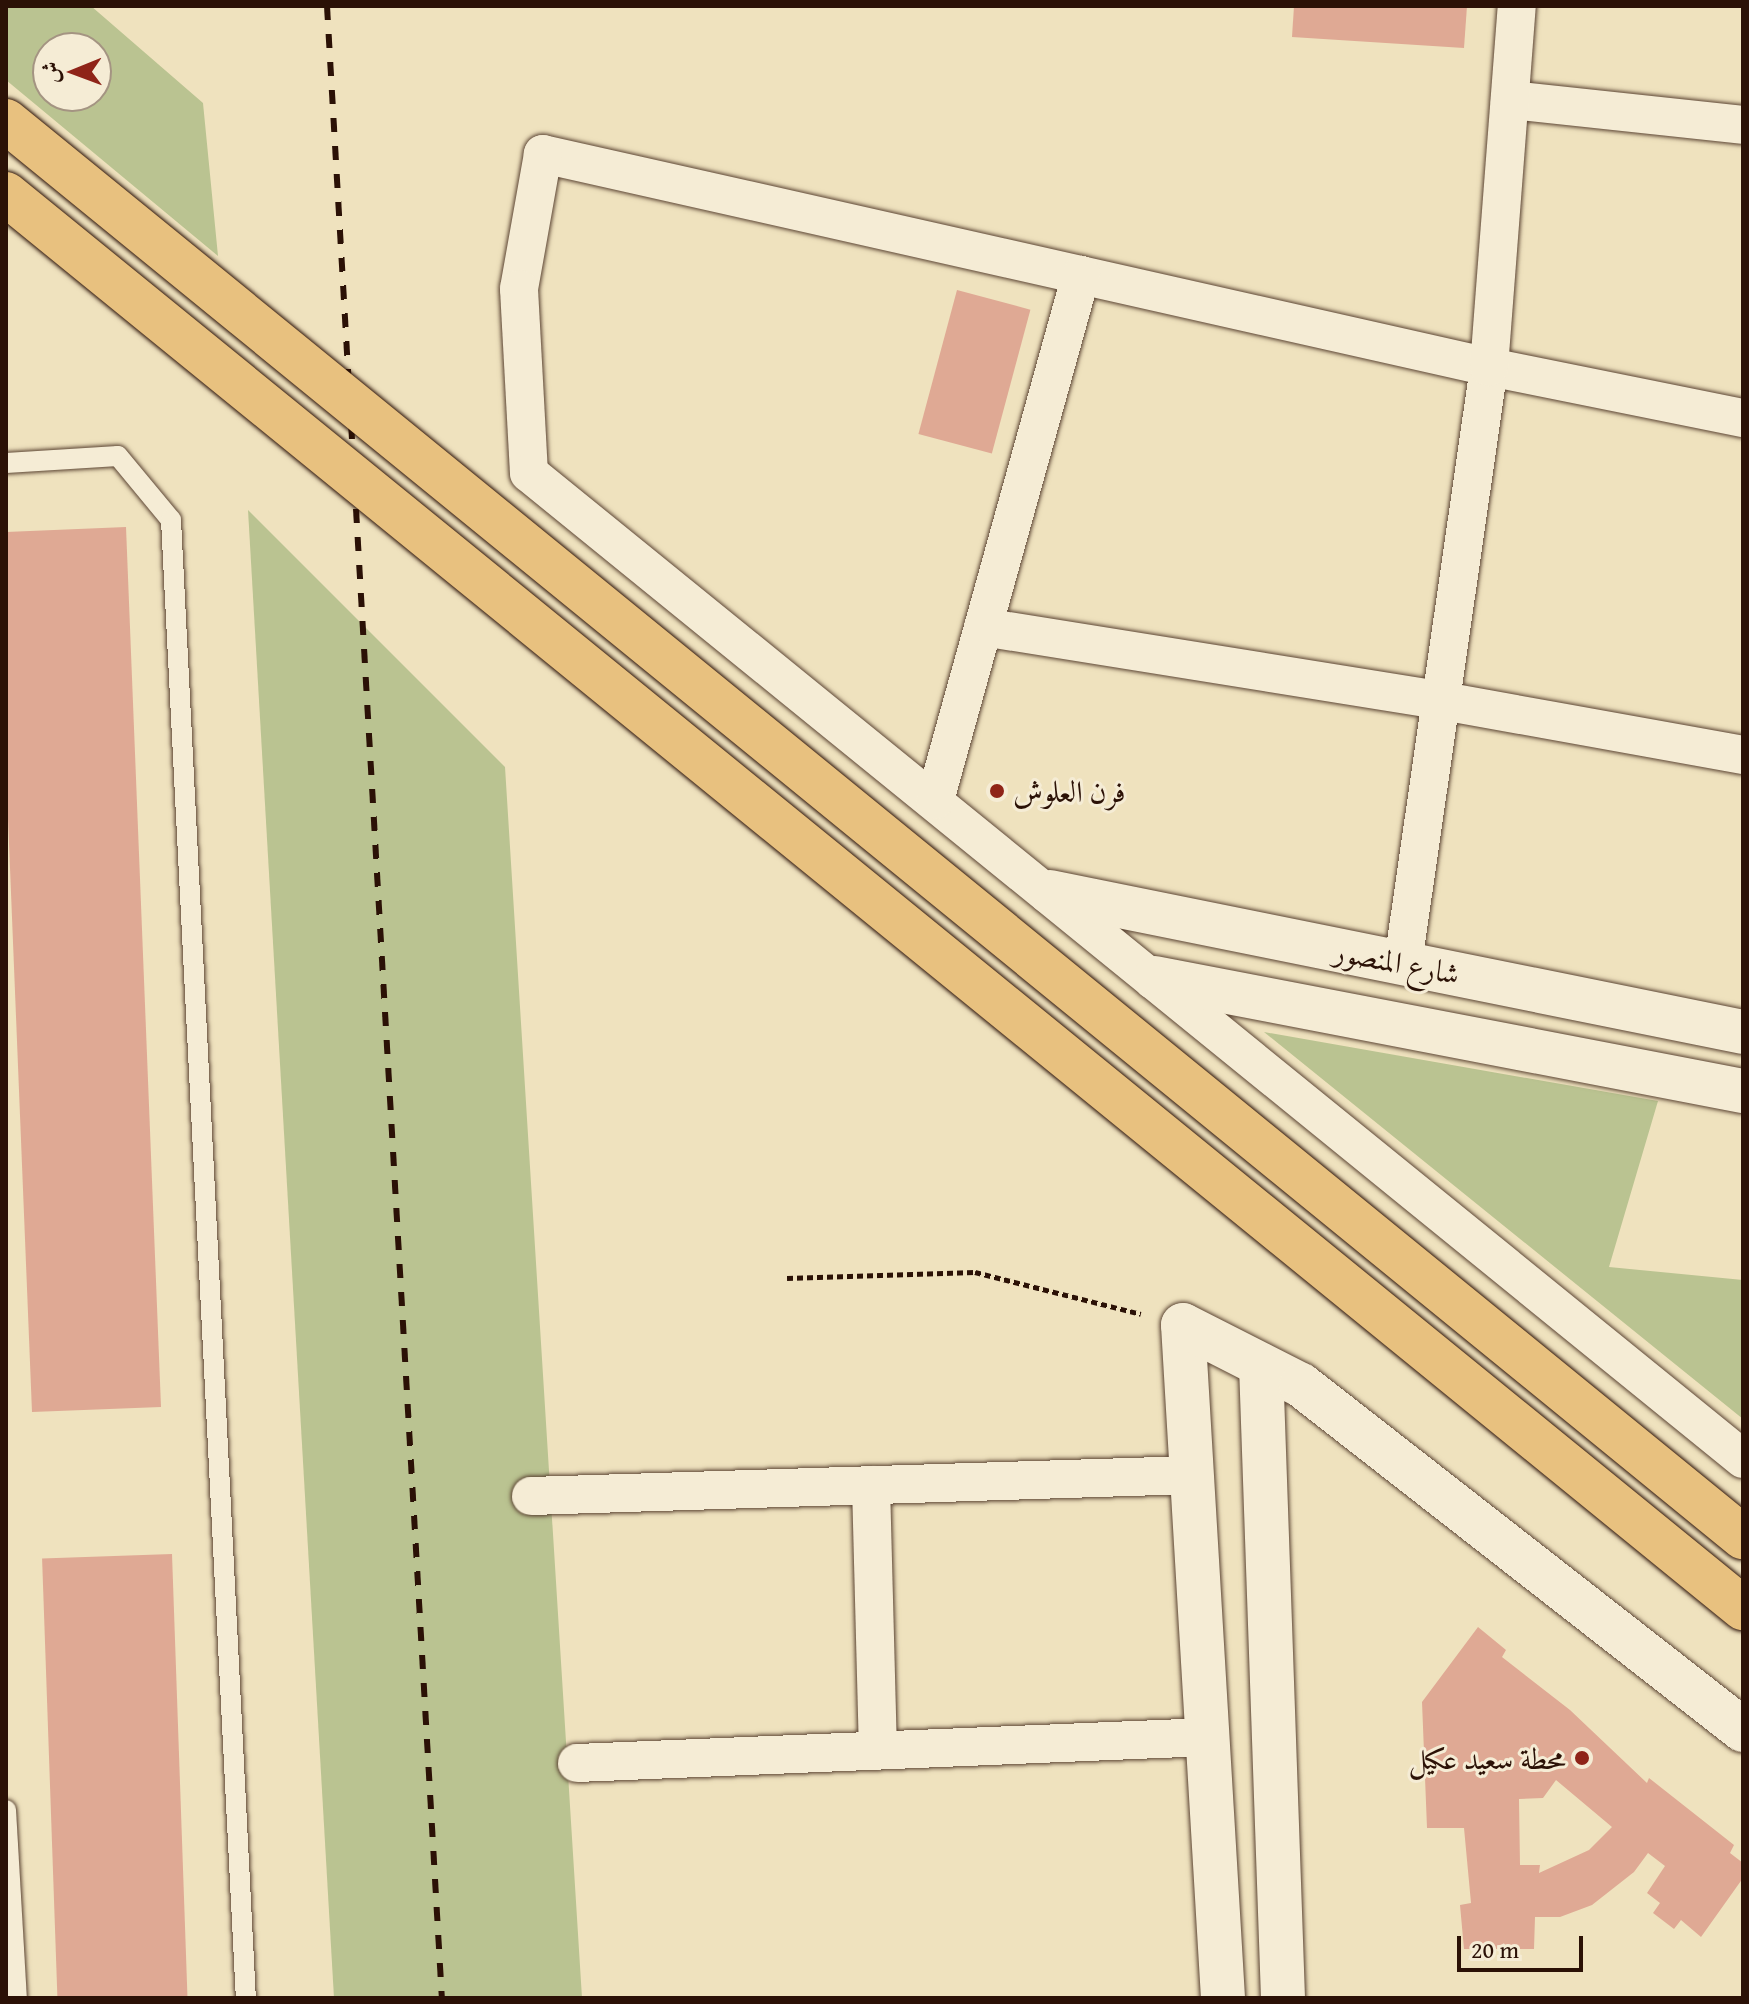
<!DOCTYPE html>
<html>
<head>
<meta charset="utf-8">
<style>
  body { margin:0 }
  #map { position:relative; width:1749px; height:2004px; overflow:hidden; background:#efe2be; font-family:"Gentium Book Plus",Amiri,serif }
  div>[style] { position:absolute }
  .green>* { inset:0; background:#bac391 }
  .building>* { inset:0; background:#dfa994; transform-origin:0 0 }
  .path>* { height:5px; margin-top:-2.5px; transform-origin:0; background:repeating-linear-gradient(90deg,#2b1106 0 6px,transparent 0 10px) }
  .roads { filter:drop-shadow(0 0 2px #5c4534) drop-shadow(0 0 2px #5c4534) }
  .service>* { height:20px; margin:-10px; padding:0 10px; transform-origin:10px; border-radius:10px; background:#f5ecd5 }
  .minor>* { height:38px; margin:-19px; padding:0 19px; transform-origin:19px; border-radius:19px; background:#f5ecd5 }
  .tertiary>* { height:44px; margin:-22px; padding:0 22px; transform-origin:22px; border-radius:22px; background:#f5ecd5 }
  .secondary>* { height:44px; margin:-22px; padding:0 22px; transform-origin:22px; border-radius:22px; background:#f5ecd5 }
  .rail>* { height:6px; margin-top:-3px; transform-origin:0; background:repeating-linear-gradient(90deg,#2b1106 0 14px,transparent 0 28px) }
  .bridges { filter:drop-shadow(0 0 2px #2b1106) drop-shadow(0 0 2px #2b1106) }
  .primary-bridge>* { height:44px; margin:-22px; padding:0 22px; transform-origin:22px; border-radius:22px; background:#e8c17f }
  .dots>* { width:22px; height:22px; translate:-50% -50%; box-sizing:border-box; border:4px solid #f5ecd5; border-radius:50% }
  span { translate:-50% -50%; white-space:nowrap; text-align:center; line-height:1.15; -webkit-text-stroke:6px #f5ecd5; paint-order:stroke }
  .poi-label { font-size:30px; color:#2b1106 }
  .left { translate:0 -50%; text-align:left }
  .right { translate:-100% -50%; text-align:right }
  .street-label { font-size:30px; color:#2b1106 }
  .frame { position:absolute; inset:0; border:8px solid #2b1106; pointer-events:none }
  .north { position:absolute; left:32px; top:32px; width:80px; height:80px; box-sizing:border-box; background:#f5ecd5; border:2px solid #a49482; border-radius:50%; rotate:269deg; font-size:22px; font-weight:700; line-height:32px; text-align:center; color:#2b1106 }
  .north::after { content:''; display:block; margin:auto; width:28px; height:36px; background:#8f2418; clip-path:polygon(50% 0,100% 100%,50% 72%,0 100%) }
  .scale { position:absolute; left:1457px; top:1936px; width:126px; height:36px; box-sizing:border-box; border:4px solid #2b1106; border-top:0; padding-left:10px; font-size:24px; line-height:28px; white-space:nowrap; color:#2b1106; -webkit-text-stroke:6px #f5ecd5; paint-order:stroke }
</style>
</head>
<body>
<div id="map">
  <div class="green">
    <div style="clip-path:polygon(evenodd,6px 6px,91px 6px,203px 103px,218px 256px,6px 80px,6px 6px,48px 48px,96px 48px,96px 96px,48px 96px,48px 48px)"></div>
    <div style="clip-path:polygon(248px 510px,505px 767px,582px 1998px,334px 1998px)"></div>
    <div style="clip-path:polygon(1264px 1032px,1658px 1101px,1609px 1267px,1743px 1280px,1743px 1419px)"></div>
  </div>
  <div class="building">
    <div style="clip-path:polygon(1294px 6px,1467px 6px,1464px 48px,1292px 37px)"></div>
    <div style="left:957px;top:290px;width:76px;height:149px;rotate:15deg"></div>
    <div style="clip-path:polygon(126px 527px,161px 1407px,32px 1412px,6px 769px,6px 532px)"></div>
    <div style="left:172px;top:1554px;width:444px;height:130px;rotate:88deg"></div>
    <div style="clip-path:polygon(evenodd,1478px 1627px,1506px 1650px,1502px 1657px,1570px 1710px,1647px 1783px,1649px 1778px,1734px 1845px,1730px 1853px,1743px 1863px,1743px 1878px,1701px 1937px,1681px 1920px,1674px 1929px,1653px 1913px,1660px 1903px,1647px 1893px,1665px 1866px,1648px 1853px,1634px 1872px,1592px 1905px,1560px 1917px,1535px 1917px,1534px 1949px,1464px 1949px,1460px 1905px,1471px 1903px,1464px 1828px,1427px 1828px,1422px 1702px,1478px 1627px,1556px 1780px,1612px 1827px,1589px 1850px,1539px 1873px,1540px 1865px,1520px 1865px,1519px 1799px,1543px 1798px,1556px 1780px)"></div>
  </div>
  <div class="path">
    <div style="left:787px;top:1278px;width:188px;rotate:-1.8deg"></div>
    <div style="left:975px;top:1272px;width:171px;rotate:14.2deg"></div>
  </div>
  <div class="roads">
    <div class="service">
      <div style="left:6px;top:463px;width:112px;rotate:-3.6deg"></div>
      <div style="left:118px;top:456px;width:83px;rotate:50.4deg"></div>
      <div style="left:171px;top:520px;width:1480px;rotate:87.1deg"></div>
      <div style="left:6px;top:1810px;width:188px;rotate:86.7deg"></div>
    </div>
    <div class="minor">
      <div style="left:1510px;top:100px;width:234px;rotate:6.1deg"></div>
      <div style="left:1743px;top:418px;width:259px;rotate:-168.6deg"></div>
      <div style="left:1489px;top:367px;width:970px;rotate:-167.31deg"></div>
      <div style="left:543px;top:154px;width:137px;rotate:100.1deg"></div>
      <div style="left:519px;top:289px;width:184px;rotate:86.9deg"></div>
      <div style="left:529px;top:473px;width:1564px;rotate:39.08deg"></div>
      <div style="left:983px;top:627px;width:466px;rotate:9.1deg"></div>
      <div style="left:1443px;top:701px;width:305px;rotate:10.2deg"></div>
      <div style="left:935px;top:800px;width:545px;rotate:-74.46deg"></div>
      <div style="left:1403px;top:963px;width:602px;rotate:-81.79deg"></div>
      <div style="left:1489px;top:367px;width:362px;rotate:-85.6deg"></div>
      <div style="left:871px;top:1485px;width:265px;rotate:88.5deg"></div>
      <div style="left:531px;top:1496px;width:661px;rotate:-1.82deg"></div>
      <div style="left:577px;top:1763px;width:632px;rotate:-2.36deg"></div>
    </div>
    <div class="tertiary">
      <div style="left:1050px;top:892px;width:707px;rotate:11.42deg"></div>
      <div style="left:1155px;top:978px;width:599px;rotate:10.88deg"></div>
    </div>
    <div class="secondary">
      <div style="left:1261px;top:1365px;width:633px;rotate:88.01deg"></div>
      <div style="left:1223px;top:1998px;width:674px;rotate:-93.4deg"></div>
      <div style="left:1183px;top:1325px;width:132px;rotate:27deg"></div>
      <div style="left:1301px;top:1385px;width:561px;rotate:37.97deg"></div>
    </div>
  </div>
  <div class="rail">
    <div style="left:327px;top:6px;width:1995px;rotate:86.7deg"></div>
  </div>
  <div class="bridges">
    <div class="primary-bridge">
      <div style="left:6px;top:121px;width:2241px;rotate:39.19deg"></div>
      <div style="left:6px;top:194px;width:2240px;rotate:39.15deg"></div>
    </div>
  </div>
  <div class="dots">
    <div style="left:997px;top:791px;background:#8f2418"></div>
    <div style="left:1582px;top:1758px;background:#8f2418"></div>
  </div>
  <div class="poi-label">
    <span class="left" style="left:1013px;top:791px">فرن العلوش</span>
    <span class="right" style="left:1566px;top:1758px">محطة سعيد عكيل</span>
  </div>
  <div class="street-label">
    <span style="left:1397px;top:962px;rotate:11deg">شارع المنصور</span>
  </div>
  <div class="frame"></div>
  <div class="north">ش</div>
  <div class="scale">20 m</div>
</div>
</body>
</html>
